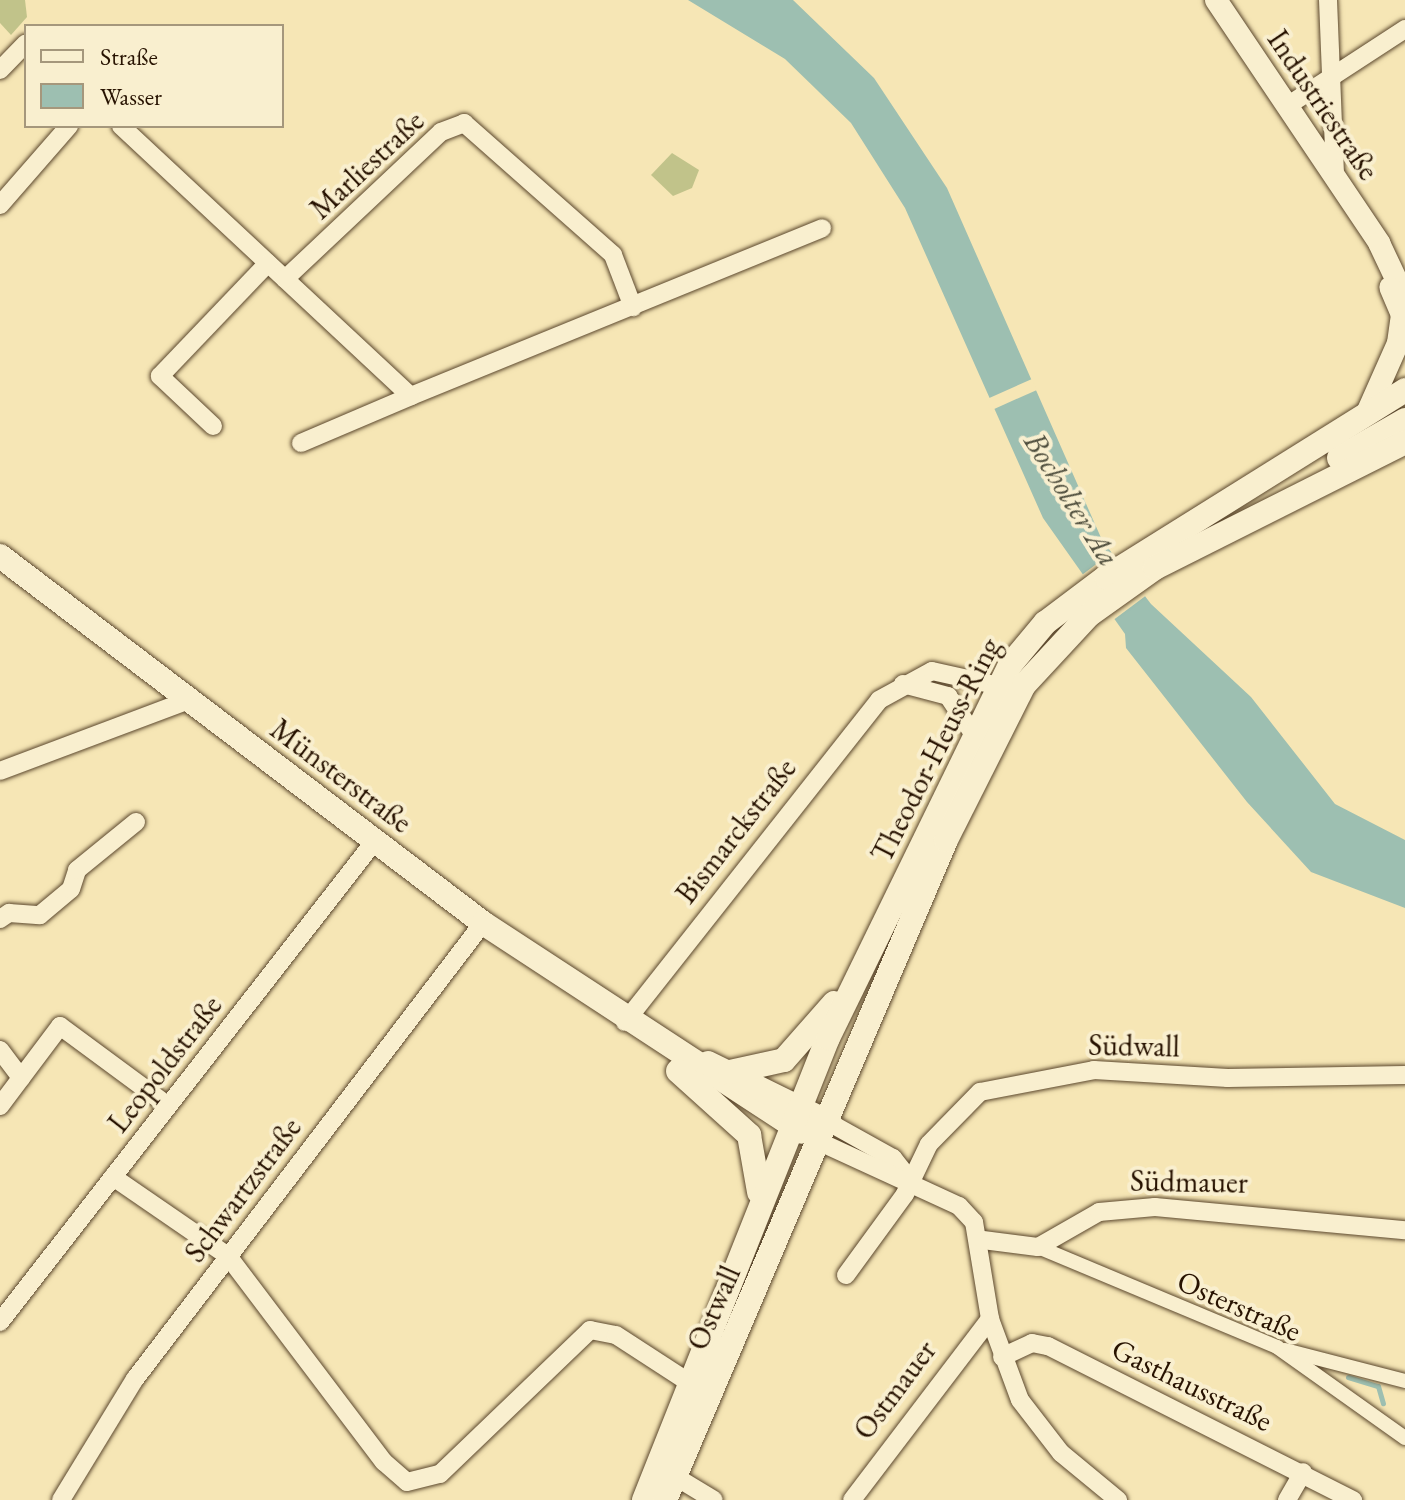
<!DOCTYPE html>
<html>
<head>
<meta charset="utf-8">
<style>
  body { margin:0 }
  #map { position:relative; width:1405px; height:1500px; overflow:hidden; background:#f6e6b5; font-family:"EB Garamond",serif }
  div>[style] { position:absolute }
  .green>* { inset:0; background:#c1c38a }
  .water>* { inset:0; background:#9dbfb1 }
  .pier>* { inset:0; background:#f6e6b5; transform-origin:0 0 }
  .stream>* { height:5px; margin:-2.5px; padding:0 2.5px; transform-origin:2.5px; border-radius:2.5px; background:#9dbfb1 }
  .roads { filter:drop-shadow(0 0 2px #5b472d) drop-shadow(0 0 2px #5b472d) }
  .pedestrian>* { height:14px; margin:-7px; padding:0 7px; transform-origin:7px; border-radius:7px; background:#f9efcf }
  .minor>* { height:18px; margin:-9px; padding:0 9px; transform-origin:9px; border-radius:9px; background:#f9efcf }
  .tertiary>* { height:22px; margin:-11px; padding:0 11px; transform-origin:11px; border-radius:11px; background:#f9efcf }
  .secondary>* { height:24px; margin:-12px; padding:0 12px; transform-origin:12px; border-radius:12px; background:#f9efcf }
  span { translate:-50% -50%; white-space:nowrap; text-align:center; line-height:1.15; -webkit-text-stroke:8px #f9efcf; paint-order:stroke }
  .street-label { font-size:30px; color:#271200 }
  .water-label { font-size:32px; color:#504f3e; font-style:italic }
  .legend { position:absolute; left:24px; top:24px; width:260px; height:104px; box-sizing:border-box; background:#f9efcf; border:2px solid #a5977c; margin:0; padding:10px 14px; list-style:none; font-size:24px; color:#271200 }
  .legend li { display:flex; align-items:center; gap:16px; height:40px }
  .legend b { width:40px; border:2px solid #a5977c }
</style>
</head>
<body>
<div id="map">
  <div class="green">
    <div style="clip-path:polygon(0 0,25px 0,27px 17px,11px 35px,0 23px)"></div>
    <div style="clip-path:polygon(672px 153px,699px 170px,692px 188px,673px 196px,651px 175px)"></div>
  </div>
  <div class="water">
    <div style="clip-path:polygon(688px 0,793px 0,874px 78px,947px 188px,1102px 540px,1151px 604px,1251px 697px,1335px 804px,1405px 840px,1405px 908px,1311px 872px,1247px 802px,1126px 648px,1125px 634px,1043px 518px,905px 208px,851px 123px,785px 59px)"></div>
  </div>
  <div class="pier">
    <div style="left:1032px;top:379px;width:12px;height:51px;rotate:66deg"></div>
    <div style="left:1115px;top:550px;width:55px;height:46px;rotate:53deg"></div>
  </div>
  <div class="stream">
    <div style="left:1348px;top:1377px;width:31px;rotate:17deg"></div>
    <div style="left:1378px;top:1386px;width:18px;rotate:74deg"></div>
  </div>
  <div class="roads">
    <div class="pedestrian">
      <div style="left:1038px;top:1247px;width:259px;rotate:22.7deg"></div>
      <div style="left:1277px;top:1347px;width:157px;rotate:35.4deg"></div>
      <div style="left:1285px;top:1350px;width:124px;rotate:14.5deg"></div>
    </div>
    <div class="minor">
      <div style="left:1328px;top:0;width:175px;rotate:87.7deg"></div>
      <div style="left:0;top:70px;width:37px;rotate:-46deg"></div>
      <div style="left:1287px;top:106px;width:141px;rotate:-33.1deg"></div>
      <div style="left:121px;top:126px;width:396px;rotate:43deg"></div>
      <div style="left:411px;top:396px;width:444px;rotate:-22.2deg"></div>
      <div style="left:0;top:205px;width:105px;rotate:-48.9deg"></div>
      <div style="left:285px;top:279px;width:214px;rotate:-43.3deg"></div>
      <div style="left:441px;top:132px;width:25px;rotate:-21deg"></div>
      <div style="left:464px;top:123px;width:199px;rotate:41.5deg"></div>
      <div style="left:613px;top:255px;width:56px;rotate:69deg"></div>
      <div style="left:213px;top:426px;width:73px;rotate:-136.7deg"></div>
      <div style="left:160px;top:376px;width:156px;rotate:-46.3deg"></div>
      <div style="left:301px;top:443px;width:120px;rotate:-23.1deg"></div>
      <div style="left:903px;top:684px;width:47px;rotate:14.9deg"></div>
      <div style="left:948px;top:696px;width:47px;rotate:56.3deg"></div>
      <div style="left:0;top:771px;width:202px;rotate:-20.6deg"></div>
      <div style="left:0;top:919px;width:11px;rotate:-34deg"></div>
      <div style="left:9px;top:913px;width:31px;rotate:4deg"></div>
      <div style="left:40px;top:915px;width:40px;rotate:-40deg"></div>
      <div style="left:71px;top:889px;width:20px;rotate:-72deg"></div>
      <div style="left:77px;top:870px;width:76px;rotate:-39.1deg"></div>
      <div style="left:625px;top:1022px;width:410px;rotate:-51.7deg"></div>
      <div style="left:879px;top:700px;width:60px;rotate:-28.7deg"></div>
      <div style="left:932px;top:671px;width:69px;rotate:12.6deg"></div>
      <div style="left:0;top:1050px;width:35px;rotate:53deg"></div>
      <div style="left:0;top:1106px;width:100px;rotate:-53.1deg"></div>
      <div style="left:60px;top:1026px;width:133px;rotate:36.4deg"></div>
      <div style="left:830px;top:1123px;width:72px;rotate:29.1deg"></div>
      <div style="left:893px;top:1158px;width:28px;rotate:52deg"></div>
      <div style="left:822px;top:1143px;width:151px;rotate:24.7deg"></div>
      <div style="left:959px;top:1206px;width:22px;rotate:47deg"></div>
      <div style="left:974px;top:1222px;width:98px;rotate:80.6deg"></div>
      <div style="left:990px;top:1319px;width:86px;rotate:69.7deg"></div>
      <div style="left:1020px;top:1400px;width:67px;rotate:52.3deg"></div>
      <div style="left:1061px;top:1453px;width:74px;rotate:39.5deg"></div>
      <div style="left:113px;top:1177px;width:140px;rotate:34.5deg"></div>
      <div style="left:228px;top:1256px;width:258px;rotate:52.9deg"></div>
      <div style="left:384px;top:1462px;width:30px;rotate:41deg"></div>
      <div style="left:407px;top:1482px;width:34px;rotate:-14deg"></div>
      <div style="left:440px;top:1474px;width:208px;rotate:-43.8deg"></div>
      <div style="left:590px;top:1330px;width:26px;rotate:11deg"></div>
      <div style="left:616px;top:1335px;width:88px;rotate:33deg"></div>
      <div style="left:983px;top:1240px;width:55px;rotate:7.3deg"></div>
      <div style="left:1038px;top:1247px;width:70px;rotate:-29.8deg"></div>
      <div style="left:1099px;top:1212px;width:56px;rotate:-5.1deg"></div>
      <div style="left:1155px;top:1207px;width:251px;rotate:5.3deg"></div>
      <div style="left:846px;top:1275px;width:100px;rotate:-53.9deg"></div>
      <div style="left:905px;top:1194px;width:55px;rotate:-64.4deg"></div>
      <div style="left:929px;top:1144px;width:73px;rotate:-45.6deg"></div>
      <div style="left:980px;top:1092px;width:116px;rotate:-10.9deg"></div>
      <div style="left:1094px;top:1070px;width:134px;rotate:3.4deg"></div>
      <div style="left:1228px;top:1078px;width:177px;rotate:-1deg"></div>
      <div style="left:0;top:1322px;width:609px;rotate:-52.08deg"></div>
      <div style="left:1002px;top:1357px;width:33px;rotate:-25deg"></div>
      <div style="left:1032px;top:1343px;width:16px;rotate:11deg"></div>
      <div style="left:1048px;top:1346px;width:342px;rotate:26.8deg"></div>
      <div style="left:676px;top:1477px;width:44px;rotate:31.2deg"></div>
      <div style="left:61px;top:1500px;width:142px;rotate:-58.6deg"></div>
      <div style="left:135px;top:1379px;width:574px;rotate:-52.65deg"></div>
      <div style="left:852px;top:1500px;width:228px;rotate:-52.7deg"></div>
      <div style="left:1287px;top:1500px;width:32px;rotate:-60deg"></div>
    </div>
    <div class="tertiary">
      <div style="left:1216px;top:0;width:293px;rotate:56.1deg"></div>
      <div style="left:1379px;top:243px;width:61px;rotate:64.7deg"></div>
      <div style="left:1367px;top:413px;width:77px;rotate:-66.1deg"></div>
      <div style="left:1398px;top:343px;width:28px;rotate:-82deg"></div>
      <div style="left:1402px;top:315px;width:30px;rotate:-113deg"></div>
    </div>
    <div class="secondary">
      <div style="left:1339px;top:458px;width:76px;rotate:-29.9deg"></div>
      <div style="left:0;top:556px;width:607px;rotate:37.23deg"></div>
      <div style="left:483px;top:923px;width:381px;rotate:33.2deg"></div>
      <div style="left:708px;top:1063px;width:136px;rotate:26.2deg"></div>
      <div style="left:678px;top:1071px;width:96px;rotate:42deg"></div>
      <div style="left:749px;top:1135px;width:58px;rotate:80deg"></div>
      <div style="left:730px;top:1072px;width:55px;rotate:-12.5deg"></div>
      <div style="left:784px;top:1060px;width:76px;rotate:-48.7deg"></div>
      <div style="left:644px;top:1500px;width:497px;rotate:-68.3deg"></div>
      <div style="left:828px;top:1038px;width:415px;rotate:-64deg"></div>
      <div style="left:1010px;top:665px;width:55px;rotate:-50.2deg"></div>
      <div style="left:1045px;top:623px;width:76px;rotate:-37deg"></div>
      <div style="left:1106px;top:577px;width:353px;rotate:-32deg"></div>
      <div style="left:665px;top:1500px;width:717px;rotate:-66.94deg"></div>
      <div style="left:946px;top:840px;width:174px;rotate:-63.3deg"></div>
      <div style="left:1024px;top:685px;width:96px;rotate:-47.1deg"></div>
      <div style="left:1089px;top:615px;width:81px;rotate:-35.5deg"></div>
      <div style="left:1155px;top:568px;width:280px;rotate:-26.7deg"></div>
    </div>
  </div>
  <div class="street-label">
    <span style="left:1323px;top:105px;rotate:56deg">Industriestraße</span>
    <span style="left:367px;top:165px;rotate:-43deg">Marliestraße</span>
    <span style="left:936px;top:750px;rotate:-63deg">Theodor-Heuss-Ring</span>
    <span style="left:341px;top:776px;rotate:37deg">Münsterstraße</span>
    <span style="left:736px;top:831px;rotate:-52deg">Bismarckstraße</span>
    <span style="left:1134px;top:1046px;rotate:1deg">Südwall</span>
    <span style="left:165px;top:1064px;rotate:-52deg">Leopoldstraße</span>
    <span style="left:1189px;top:1182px;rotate:1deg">Südmauer</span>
    <span style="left:243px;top:1190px;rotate:-53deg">Schwartzstraße</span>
    <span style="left:1239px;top:1306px;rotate:24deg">Osterstraße</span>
    <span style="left:714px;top:1308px;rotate:-66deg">Ostwall</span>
    <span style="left:1192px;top:1385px;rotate:26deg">Gasthausstraße</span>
    <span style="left:895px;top:1390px;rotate:-53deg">Ostmauer</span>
  </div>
  <div class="water-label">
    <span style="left:1072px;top:499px;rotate:58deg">Bocholter Aa</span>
  </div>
  <ul class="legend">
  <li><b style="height:10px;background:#f9efcf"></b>Straße</li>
  <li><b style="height:22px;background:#9dbfb1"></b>Wasser</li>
  </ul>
</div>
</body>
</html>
